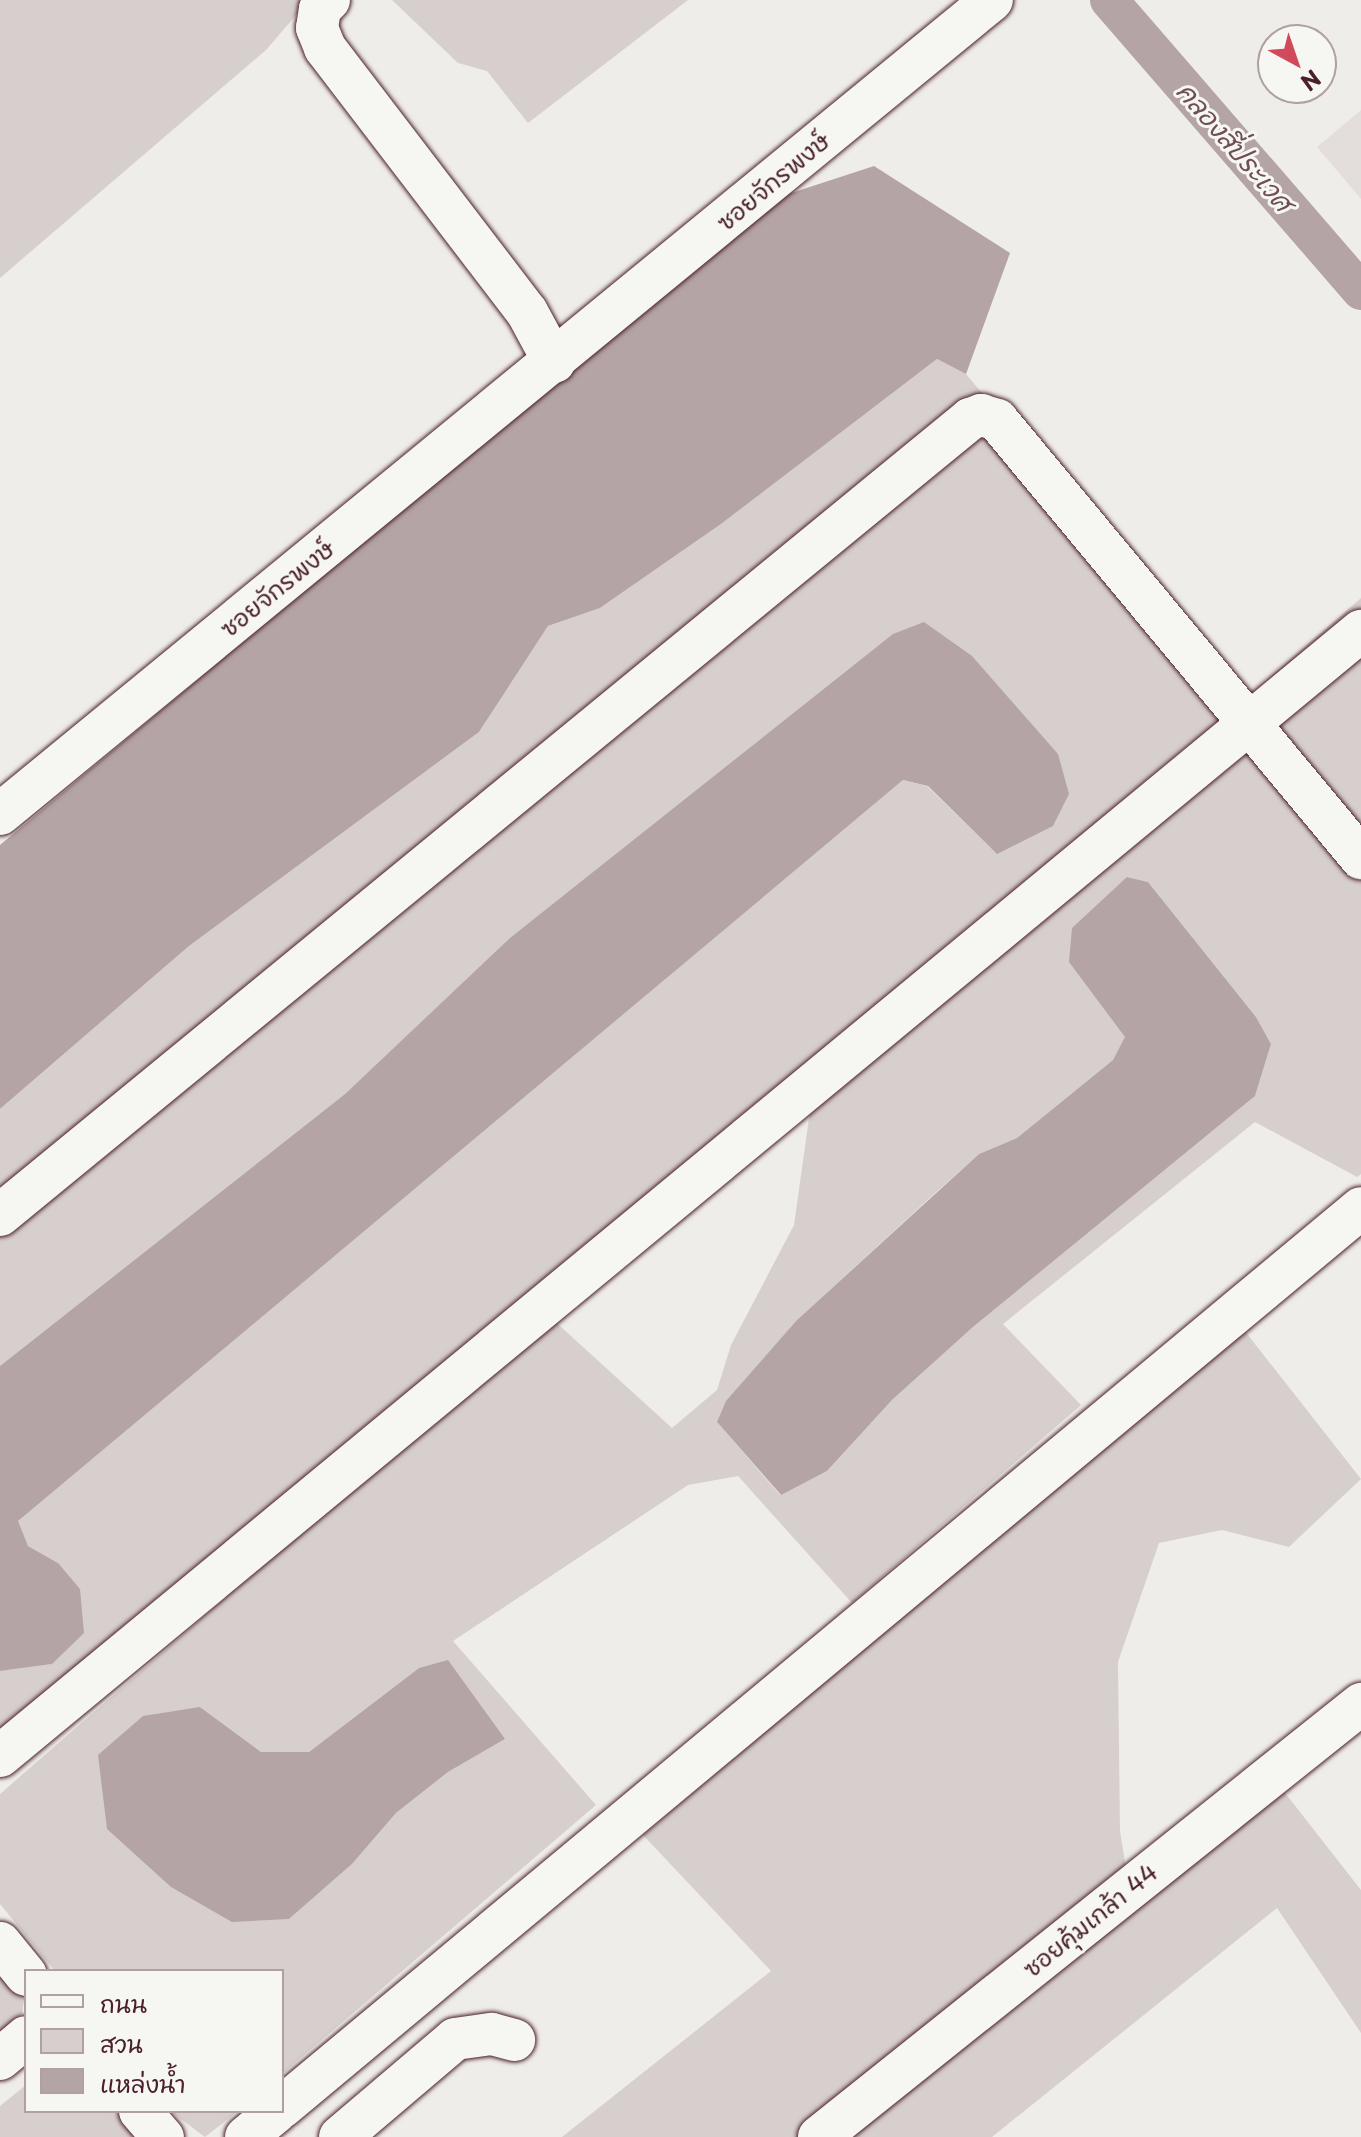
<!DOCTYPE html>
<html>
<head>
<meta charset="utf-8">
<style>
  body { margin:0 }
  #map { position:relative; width:1361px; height:2137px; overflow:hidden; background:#efedea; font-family:"Playpen Sans","Playpen Sans Thai",sans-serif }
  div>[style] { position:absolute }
  .built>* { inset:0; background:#e3dedc }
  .green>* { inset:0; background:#d7cfce }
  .water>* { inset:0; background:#b4a4a5 }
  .canal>* { height:38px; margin:-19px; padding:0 19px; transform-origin:19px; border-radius:19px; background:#b4a4a5 }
  .roads { filter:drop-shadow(0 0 2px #4a1f2b) drop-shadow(0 0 2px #4a1f2b) }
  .minor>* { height:42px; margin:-21px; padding:0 21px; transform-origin:21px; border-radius:21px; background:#f6f6f2 }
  span { translate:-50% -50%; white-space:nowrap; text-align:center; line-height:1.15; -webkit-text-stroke:6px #f6f6f2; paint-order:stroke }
  .street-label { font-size:24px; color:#4a1f2b }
  .water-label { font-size:26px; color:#6f4e56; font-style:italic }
  .legend { position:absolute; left:24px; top:1969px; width:260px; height:144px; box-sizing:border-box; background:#f6f6f2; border:2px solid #b1a0a2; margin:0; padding:10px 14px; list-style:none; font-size:24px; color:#4a1f2b }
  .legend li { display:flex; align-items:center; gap:16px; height:40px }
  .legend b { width:40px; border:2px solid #b1a0a2 }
  .north { position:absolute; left:1257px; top:24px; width:80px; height:80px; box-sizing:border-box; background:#f6f6f2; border:2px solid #b1a0a2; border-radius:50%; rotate:140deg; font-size:22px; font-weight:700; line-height:32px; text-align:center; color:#4a1f2b }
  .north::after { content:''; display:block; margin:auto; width:28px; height:36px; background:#d1495b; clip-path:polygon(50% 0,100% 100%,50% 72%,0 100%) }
</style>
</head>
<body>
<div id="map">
  <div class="built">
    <div style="clip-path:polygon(1361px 110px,1361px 199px,1317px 147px)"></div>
  </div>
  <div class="green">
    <div style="clip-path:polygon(0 0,309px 0,266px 50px,0 278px)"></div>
    <div style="clip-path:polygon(392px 0,688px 0,528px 123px,487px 71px,458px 63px)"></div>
    <div style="clip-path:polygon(937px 359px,966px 374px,1241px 702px,1361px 598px,1361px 841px,1242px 703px,0 1737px,0 1671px,52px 1664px,58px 1563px,28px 1546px,17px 1522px,64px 1479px,903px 780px,927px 786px,997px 854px,844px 675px,511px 938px,345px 1094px,0 1366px,0 1109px,189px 946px,479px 732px,548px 626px,600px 608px,721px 524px)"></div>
    <div style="clip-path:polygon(evenodd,1249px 747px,1361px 877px,1361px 1174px,1357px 1177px,1255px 1122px,1003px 1324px,1081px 1405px,852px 1603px,738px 1476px,688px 1485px,453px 1641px,596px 1805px,282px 2074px,282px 1971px,55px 1971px,0 1904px,0 1794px,549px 1316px,672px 1428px,717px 1390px,731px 1345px,794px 1225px,810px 1111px,1249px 747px,1127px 877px,1148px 882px,1256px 1017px,1271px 1044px,1255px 1096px,973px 1327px,892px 1400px,827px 1471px,780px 1495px,717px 1422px,797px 1320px,933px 1195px,979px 1154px,1017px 1138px,1113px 1060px,1126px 1037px,1069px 961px,1127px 877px,1249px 747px,419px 1668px,505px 1739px,448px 1772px,396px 1813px,352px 1864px,289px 1919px,200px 1707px,261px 1752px,309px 1752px,419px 1668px)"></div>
    <div style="clip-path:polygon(1244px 1330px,1361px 1479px,1289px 1547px,1222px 1530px,1159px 1543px,1118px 1662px,1120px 1831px,1127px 1875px,802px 2137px,562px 2137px,771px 1971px,643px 1835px)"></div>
    <div style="clip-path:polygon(1282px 1789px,1361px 1890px,1361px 2033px,1277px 1908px,992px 2137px,847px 2137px)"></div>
    <div style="clip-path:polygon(0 1961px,25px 1994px,22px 2014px,0 2032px)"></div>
    <div style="clip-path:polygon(26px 2085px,26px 2111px,116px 2111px,137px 2137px,0 2137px,0 2106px)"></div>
    <div style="clip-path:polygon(170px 2111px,238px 2111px,205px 2137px)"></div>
  </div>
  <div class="water">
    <div style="clip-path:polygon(874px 166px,1010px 253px,966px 374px,937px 359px,721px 524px,600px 608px,548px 626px,479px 732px,189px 946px,0 1109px,0 845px,773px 199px)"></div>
    <div style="clip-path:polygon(924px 622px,972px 656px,1058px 754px,1069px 794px,1053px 826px,997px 854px,928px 786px,903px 780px,18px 1521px,28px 1546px,58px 1563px,80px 1589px,84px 1633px,52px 1664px,0 1671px,0 1366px,345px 1094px,510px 938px,893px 634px)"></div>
    <div style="clip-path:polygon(1127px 877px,1148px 882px,1256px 1017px,1271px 1044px,1255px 1096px,973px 1327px,892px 1400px,827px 1471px,781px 1495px,717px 1422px,726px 1401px,797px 1320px,979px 1154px,1017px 1138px,1113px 1060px,1125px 1037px,1069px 962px,1072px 928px)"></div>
    <div style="clip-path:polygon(448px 1660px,505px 1739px,448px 1772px,396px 1813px,352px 1864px,289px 1919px,232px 1922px,171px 1887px,107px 1829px,98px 1755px,143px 1716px,200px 1707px,261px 1752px,309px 1752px,419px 1668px)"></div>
  </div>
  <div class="canal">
    <div style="left:1109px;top:0;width:385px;rotate:49.1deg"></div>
  </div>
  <div class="roads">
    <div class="minor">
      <div style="left:329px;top:0;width:13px;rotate:135deg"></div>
      <div style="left:320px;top:9px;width:19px;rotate:99deg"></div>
      <div style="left:317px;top:28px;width:22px;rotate:68deg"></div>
      <div style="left:325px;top:48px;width:332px;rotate:52.6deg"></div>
      <div style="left:527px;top:312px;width:57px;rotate:61.6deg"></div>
      <div style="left:0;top:814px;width:1283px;rotate:-39.37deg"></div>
      <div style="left:0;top:1215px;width:1255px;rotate:-39.37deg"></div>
      <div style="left:970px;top:419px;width:12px;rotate:-20deg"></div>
      <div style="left:981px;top:415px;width:17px;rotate:17deg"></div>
      <div style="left:997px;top:420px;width:570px;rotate:50.27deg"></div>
      <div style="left:0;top:1756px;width:1766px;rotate:-39.58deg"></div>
      <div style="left:0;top:1943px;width:41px;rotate:50.9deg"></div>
      <div style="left:0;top:2059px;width:34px;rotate:-40deg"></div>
      <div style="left:282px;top:2107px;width:1404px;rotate:-39.8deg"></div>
      <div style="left:140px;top:2111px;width:35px;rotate:49deg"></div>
      <div style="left:246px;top:2137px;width:40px;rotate:-40deg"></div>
      <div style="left:340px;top:2137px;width:151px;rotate:-40.4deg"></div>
      <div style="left:455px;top:2039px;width:37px;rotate:-8deg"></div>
      <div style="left:492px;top:2034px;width:23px;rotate:15deg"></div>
      <div style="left:819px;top:2137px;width:694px;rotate:-38.62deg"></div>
    </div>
  </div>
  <div class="street-label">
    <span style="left:773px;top:181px;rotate:-40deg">ซอยจักรพงษ์</span>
    <span style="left:277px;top:588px;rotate:-39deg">ซอยจักรพงษ์</span>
    <span style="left:1090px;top:1920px;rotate:-39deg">ซอยคุ้มเกล้า 44</span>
  </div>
  <div class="water-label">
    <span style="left:1235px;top:146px;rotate:49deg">คลองสี่ประเวศ</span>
  </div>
  <ul class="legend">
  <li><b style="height:10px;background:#f6f6f2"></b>ถนน</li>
  <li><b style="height:22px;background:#d7cfce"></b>สวน</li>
  <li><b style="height:22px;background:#b4a4a5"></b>แหล่งน้ำ</li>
  </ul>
  <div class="north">N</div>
</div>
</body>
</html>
